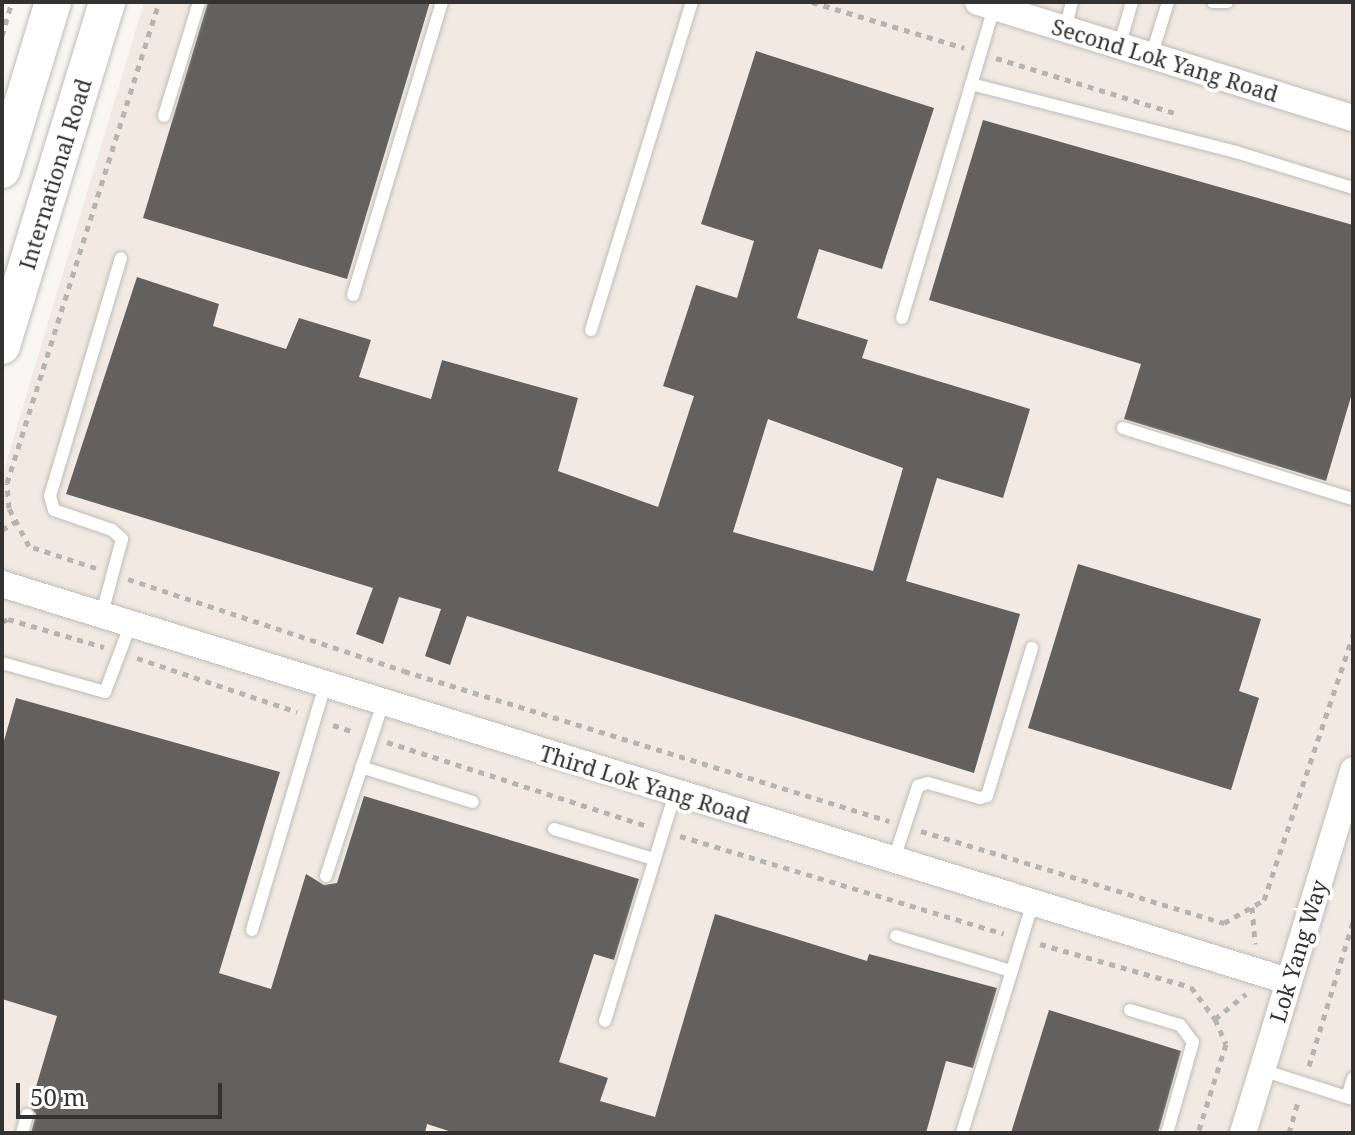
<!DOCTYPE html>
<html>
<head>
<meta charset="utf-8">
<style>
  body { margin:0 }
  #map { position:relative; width:1355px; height:1135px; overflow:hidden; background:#f9f7f4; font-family:"Noto Serif",serif }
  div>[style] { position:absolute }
  .built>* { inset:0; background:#f2eae2 }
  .building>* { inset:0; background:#63615f }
  .path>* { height:5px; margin-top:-2.5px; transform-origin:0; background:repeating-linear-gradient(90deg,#b6b4b2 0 6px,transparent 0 12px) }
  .roads { filter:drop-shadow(0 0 2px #bebcba) drop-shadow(0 0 2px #bebcba) }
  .lane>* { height:12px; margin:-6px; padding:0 6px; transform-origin:6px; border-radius:6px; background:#fff }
  .street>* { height:26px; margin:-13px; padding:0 13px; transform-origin:13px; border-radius:13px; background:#fff }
  .secondary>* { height:36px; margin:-18px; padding:0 18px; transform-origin:18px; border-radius:18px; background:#fff }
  span { translate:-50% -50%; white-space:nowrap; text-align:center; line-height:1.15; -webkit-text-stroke:8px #fff; paint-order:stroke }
  .street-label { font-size:22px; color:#333231 }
  .frame { position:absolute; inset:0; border:4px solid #333231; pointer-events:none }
  .scale { position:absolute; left:16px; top:1083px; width:206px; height:36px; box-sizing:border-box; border:4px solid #333231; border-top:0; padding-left:10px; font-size:24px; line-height:28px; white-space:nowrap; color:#333231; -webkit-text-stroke:6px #fff; paint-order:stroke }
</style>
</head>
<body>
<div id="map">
  <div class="built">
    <div style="clip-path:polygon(144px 2px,1353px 2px,1353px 1133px,2px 1133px,2px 476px)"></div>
  </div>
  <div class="building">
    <div style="clip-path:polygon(208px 2px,430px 2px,347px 279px,143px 218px)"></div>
    <div style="clip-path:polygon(evenodd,756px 51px,934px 108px,882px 269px,819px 249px,797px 318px,868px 340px,862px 358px,1030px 409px,1003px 498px,937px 478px,906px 581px,1020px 614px,974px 773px,467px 616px,450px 665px,425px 656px,441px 609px,399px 597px,383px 644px,356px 634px,373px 588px,66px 494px,137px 277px,219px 304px,213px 326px,286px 349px,299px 318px,371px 340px,359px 377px,431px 399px,442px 360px,578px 398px,558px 471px,658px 507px,694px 396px,663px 386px,696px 285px,737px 298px,754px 241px,701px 224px,756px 51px,768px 419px,903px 468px,873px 571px,733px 532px,768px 419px)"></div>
    <div style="clip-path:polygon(983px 120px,1353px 225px,1353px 390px,1326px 481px,1124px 419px,1141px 364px,929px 300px)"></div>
    <div style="clip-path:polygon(1078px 564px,1261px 619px,1239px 691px,1259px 698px,1231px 790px,1028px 728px)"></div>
    <div style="clip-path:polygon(16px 698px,280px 772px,219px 973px,271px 989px,306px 874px,324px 885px,337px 883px,364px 796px,639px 879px,614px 960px,594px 954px,559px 1062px,608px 1078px,600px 1101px,655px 1117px,715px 914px,867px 961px,869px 954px,997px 988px,973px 1068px,946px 1061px,926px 1133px,455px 1133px,427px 1124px,425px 1133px,31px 1133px,36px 1114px,30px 1107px,57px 1016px,2px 999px,2px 748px)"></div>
    <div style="clip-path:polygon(1049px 1010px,1181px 1051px,1158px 1133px,1011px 1133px)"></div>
  </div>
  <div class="path">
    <div style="left:812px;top:2px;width:159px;rotate:16.8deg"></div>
    <div style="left:2px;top:36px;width:35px;rotate:-74deg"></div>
    <div style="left:996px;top:58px;width:190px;rotate:17.1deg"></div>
    <div style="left:2px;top:530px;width:15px;rotate:-32deg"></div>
    <div style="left:96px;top:568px;width:71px;rotate:-161.8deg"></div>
    <div style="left:29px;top:546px;width:43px;rotate:-117.8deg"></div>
    <div style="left:9px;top:508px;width:25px;rotate:-95deg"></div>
    <div style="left:7px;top:483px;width:504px;rotate:-72.46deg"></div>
    <div style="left:128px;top:579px;width:291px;rotate:18.4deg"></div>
    <div style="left:404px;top:671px;width:508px;rotate:17.19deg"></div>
    <div style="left:2px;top:622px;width:7px;rotate:-27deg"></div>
    <div style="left:8px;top:619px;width:100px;rotate:16.3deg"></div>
    <div style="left:137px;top:658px;width:169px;rotate:18.6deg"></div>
    <div style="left:333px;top:725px;width:22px;rotate:18deg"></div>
    <div style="left:387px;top:742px;width:273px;rotate:17.9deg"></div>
    <div style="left:921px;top:831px;width:317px;rotate:16.9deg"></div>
    <div style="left:1224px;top:923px;width:46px;rotate:-29.9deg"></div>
    <div style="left:1264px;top:900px;width:280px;rotate:-71.4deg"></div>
    <div style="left:680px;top:836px;width:338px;rotate:16.8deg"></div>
    <div style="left:1252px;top:907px;width:37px;rotate:85deg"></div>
    <div style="left:1040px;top:944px;width:157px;rotate:15.9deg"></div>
    <div style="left:1191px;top:987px;width:40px;rotate:53deg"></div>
    <div style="left:1215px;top:1019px;width:27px;rotate:66deg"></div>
    <div style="left:1226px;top:1044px;width:93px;rotate:107.5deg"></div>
    <div style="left:1215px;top:1019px;width:40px;rotate:-39deg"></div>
    <div style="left:1309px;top:1066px;width:151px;rotate:-73deg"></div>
    <div style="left:1289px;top:1133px;width:35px;rotate:-74deg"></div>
  </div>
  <div class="roads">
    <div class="lane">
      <div style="left:1213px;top:2px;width:14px"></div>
      <div style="left:1065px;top:30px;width:29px;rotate:-76deg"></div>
      <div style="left:1119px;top:47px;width:47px;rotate:-73.9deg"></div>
      <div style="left:1151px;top:57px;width:58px;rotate:-72.8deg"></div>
      <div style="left:971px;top:84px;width:274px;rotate:14.4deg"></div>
      <div style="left:1236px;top:152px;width:122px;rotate:17.1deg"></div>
      <div style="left:164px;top:116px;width:119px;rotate:-72.9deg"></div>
      <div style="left:353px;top:295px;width:306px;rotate:-73.1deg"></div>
      <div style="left:902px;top:318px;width:324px;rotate:-73.5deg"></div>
      <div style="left:591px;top:330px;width:343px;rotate:-72.9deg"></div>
      <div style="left:1123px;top:428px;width:241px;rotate:17.2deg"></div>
      <div style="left:101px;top:617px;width:81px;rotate:-74.9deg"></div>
      <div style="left:122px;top:539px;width:13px;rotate:-138deg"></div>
      <div style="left:112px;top:530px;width:61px;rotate:-161deg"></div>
      <div style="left:54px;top:510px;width:15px;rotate:-106deg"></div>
      <div style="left:50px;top:496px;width:248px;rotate:-73.4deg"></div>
      <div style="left:2px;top:663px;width:107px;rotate:15.7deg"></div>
      <div style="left:105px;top:692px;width:71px;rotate:-69.3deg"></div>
      <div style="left:361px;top:767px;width:117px;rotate:17.4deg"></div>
      <div style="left:554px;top:829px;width:104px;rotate:16.7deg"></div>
      <div style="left:894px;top:859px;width:77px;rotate:-71.8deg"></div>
      <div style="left:918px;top:786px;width:10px;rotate:-17deg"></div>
      <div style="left:928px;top:783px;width:54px;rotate:16.1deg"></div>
      <div style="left:980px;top:798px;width:7px;rotate:-16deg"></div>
      <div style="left:987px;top:796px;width:155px;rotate:-73.1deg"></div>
      <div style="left:326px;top:876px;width:182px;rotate:-71.8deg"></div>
      <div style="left:252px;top:930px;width:256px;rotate:-73.4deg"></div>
      <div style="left:896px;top:936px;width:120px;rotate:16.9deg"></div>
      <div style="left:1130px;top:1010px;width:52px;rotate:16.7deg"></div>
      <div style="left:1180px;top:1025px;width:21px;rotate:53deg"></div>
      <div style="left:1193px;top:1042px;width:95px;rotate:105.9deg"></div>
      <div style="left:605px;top:1021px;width:238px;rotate:-72.9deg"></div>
      <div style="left:1262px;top:1070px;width:96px;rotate:17.7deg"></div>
      <div style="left:1347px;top:1097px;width:20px;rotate:-72deg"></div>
      <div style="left:22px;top:1133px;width:19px;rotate:-74deg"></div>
      <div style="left:962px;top:1133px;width:242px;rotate:-72.9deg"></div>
    </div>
    <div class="street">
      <div style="left:978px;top:2px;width:393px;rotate:17.2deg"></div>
      <div style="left:2px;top:584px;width:1346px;rotate:17.16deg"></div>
      <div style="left:1243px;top:1133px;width:379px;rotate:-73.1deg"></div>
    </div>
    <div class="secondary">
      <div style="left:2px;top:170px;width:176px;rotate:-73.1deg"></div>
      <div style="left:2px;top:346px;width:360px;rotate:-73deg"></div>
    </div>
  </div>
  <div class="street-label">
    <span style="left:1165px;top:60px;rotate:17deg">Second Lok Yang Road</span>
    <span style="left:55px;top:174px;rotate:-73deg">International Road</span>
    <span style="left:645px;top:784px;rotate:17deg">Third Lok Yang Road</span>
    <span style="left:1298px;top:951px;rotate:-73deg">Lok Yang Way</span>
  </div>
  <div class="frame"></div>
  <div class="scale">50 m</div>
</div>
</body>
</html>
